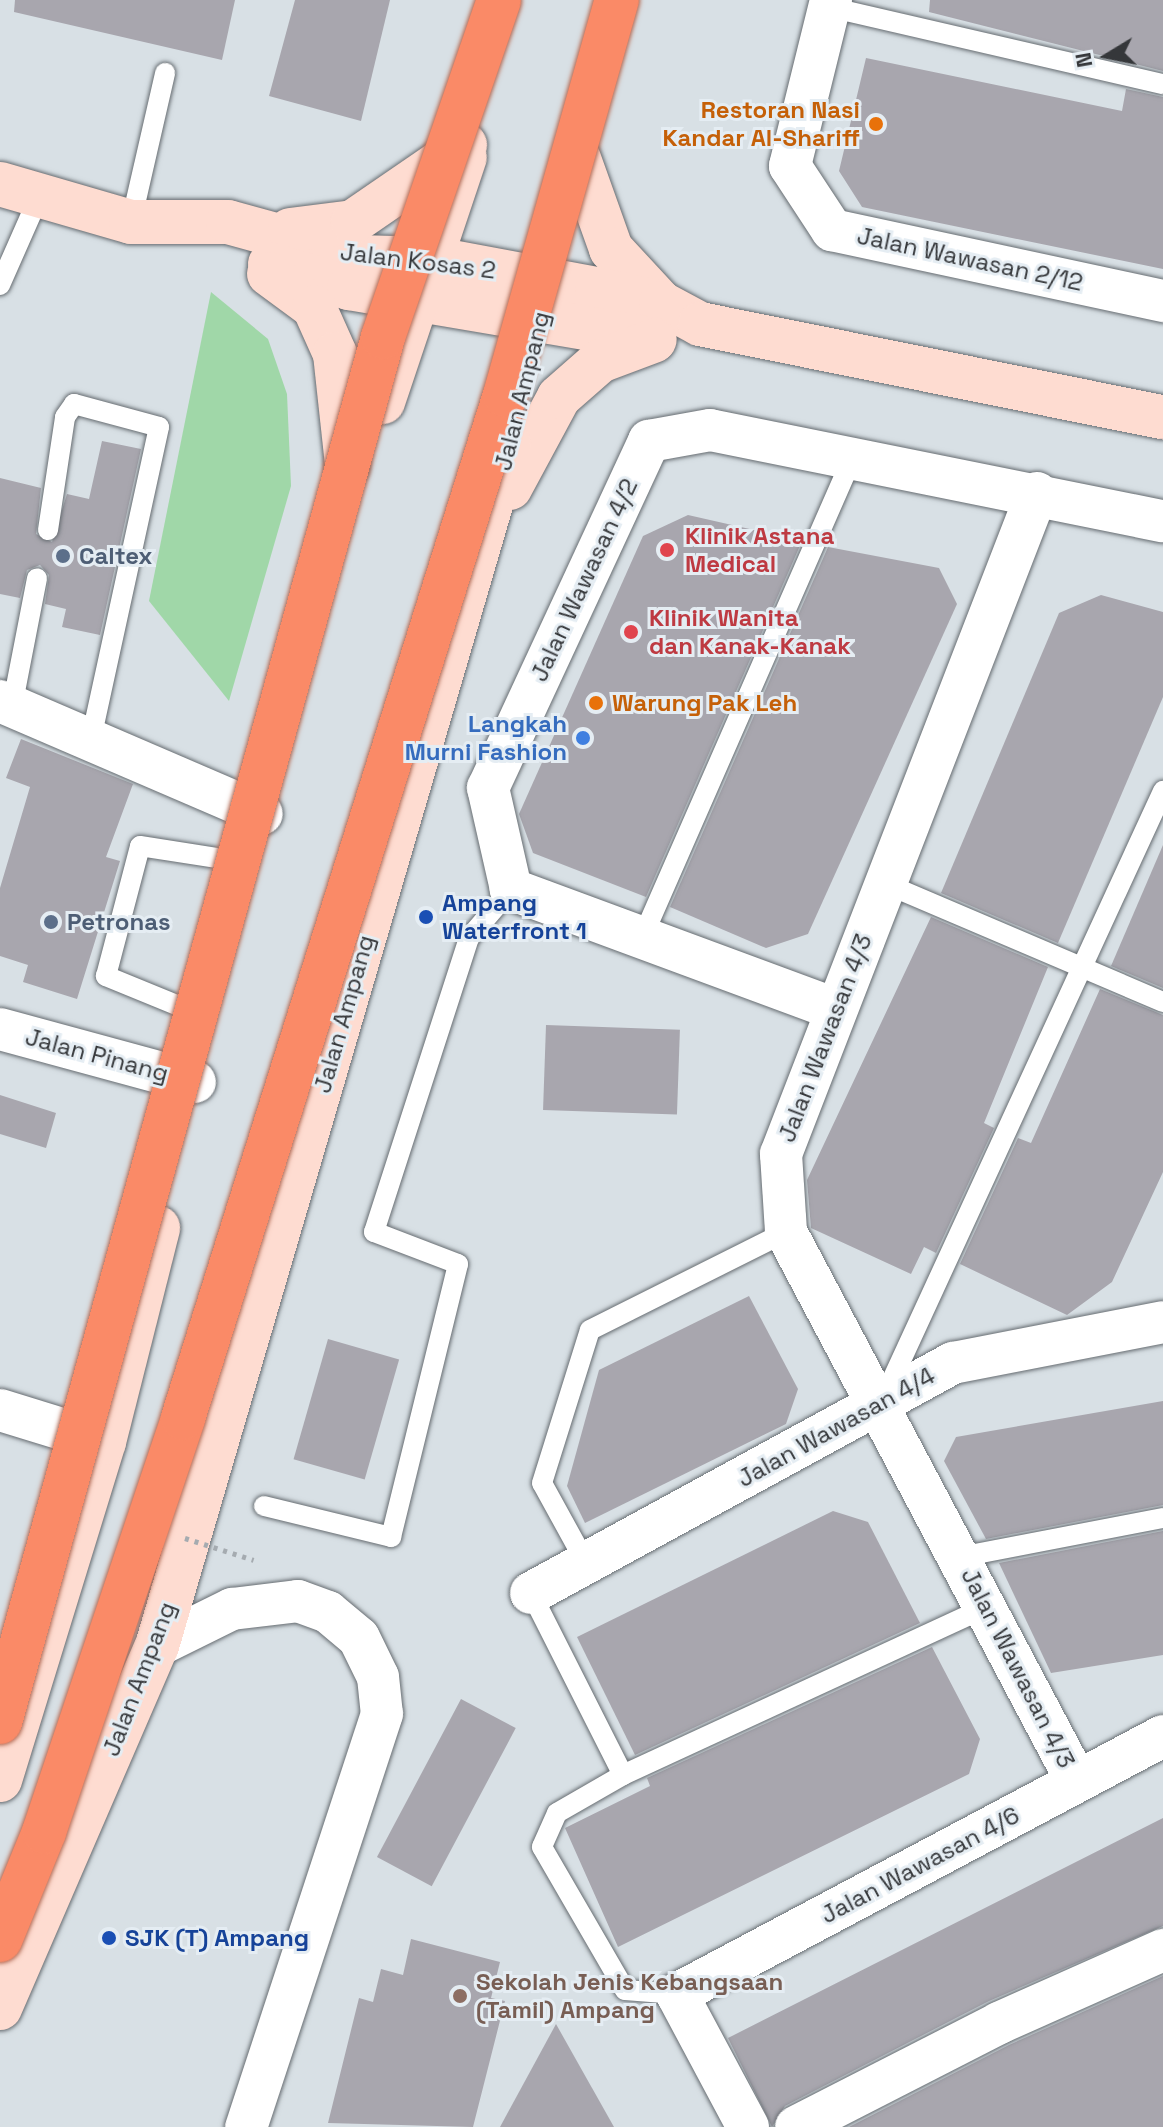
<!DOCTYPE html>
<html>
<head>
<meta charset="utf-8">
<style>
  body { margin:0 }
  #map { position:relative; width:1163px; height:2127px; overflow:hidden; background:#d8e0e5; font-family:"Space Grotesk",sans-serif }
  div>[style] { position:absolute }
  .green>* { inset:0; background:#a0d7a8 }
  .building>* { inset:0; background:#a8a6ae; transform-origin:0 0 }
  .roads { filter:drop-shadow(0 0 2px #666c71) drop-shadow(0 0 2px #666c71) }
  .lane>* { height:20px; margin:-10px; padding:0 10px; transform-origin:10px; border-radius:10px; background:#fff }
  .street>* { height:42px; margin:-21px; padding:0 21px; transform-origin:21px; border-radius:21px; background:#fff }
  .secondary>* { height:44px; margin:-22px; padding:0 22px; transform-origin:22px; border-radius:22px; background:#fedcd1 }
  .path-bridge>* { height:5px; margin-top:-2.5px; transform-origin:0; background:repeating-linear-gradient(90deg,#a5abb0 0 4px,transparent 0 10px) }
  .bridges { filter:drop-shadow(0 0 2px #b56d57) drop-shadow(0 0 2px #b56d57) }
  .highway-bridge>* { height:44px; margin:-22px; padding:0 22px; transform-origin:22px; border-radius:22px; background:#fa8a67 }
  .dots>* { width:22px; height:22px; translate:-50% -50%; box-sizing:border-box; border:4px solid #e5edf3; border-radius:50% }
  span { translate:-50% -50%; white-space:nowrap; text-align:center; line-height:1.15; -webkit-text-stroke:6px #e5edf3; paint-order:stroke }
  .food-label { font-size:24px; color:#c56008; font-weight:700 }
  .right { translate:-100% -50%; text-align:right }
  .left { translate:0 -50%; text-align:left }
  .street-label { font-size:24px; color:#35373a }
  .health-label { font-size:24px; color:#be3a42; font-weight:700 }
  .service-label { font-size:24px; color:#4e5e75; font-weight:700 }
  .shop-label { font-size:24px; color:#366cbe; font-weight:700 }
  .transit-label { font-size:24px; color:#164399; font-weight:700 }
  .education-label { font-size:24px; color:#785e54; font-weight:700 }
  .north { position:absolute; left:1067px; top:16px; width:80px; height:80px; -webkit-text-stroke:6px #e5edf3; paint-order:stroke; rotate:260deg; font-size:22px; font-weight:700; line-height:32px; text-align:center; color:#35373a }
  .north::after { content:''; display:block; margin:auto; width:28px; height:36px; background:#35373a; clip-path:polygon(50% 0,100% 100%,50% 72%,0 100%) }
</style>
</head>
<body>
<div id="map">
  <div class="green">
    <div style="clip-path:polygon(211px 292px,268px 339px,287px 394px,291px 486px,229px 701px,149px 601px)"></div>
  </div>
  <div class="building">
    <div style="clip-path:polygon(15px 0,235px 0,222px 60px,14px 12px)"></div>
    <div style="clip-path:polygon(295px 0,390px 0,361px 121px,269px 96px)"></div>
    <div style="clip-path:polygon(930px 0,1163px 0,1163px 71px,929px 12px)"></div>
    <div style="clip-path:polygon(866px 58px,1122px 111px,1126px 89px,1163px 97px,1163px 269px,862px 207px,839px 171px)"></div>
    <div style="clip-path:polygon(102px 441px,141px 449px,100px 635px,62px 627px,66px 609px,45px 604px,49px 575px,40px 565px,27px 570px,20px 598px,0 594px,0 478px,41px 488px,36px 534px,52px 542px,67px 494px,89px 499px)"></div>
    <div style="clip-path:polygon(688px 515px,802px 541px,646px 897px,533px 853px,519px 814px,643px 536px)"></div>
    <div style="clip-path:polygon(828px 547px,939px 568px,957px 604px,808px 934px,766px 948px,670px 907px)"></div>
    <div style="clip-path:polygon(1101px 595px,1163px 612px,1163px 697px,1058px 943px,941px 893px,1059px 613px)"></div>
    <div style="clip-path:polygon(21px 739px,133px 784px,106px 857px,120px 861px,77px 999px,23px 982px,28px 965px,0 956px,0 888px,30px 787px,6px 778px)"></div>
    <div style="clip-path:polygon(1163px 845px,1163px 988px,1111px 966px)"></div>
    <div style="clip-path:polygon(931px 917px,1048px 967px,984px 1123px,994px 1128px,936px 1253px,924px 1247px,911px 1274px,811px 1228px,807px 1180px)"></div>
    <div style="clip-path:polygon(1100px 989px,1163px 1015px,1163px 1172px,1112px 1282px,1067px 1315px,960px 1264px,1018px 1138px,1031px 1143px)"></div>
    <div style="left:546px;top:1025px;width:134px;height:85px;rotate:2deg"></div>
    <div style="clip-path:polygon(0 1095px,56px 1113px,46px 1148px,0 1134px)"></div>
    <div style="clip-path:polygon(749px 1296px,798px 1389px,786px 1424px,585px 1523px,567px 1486px,599px 1370px)"></div>
    <div style="left:328px;top:1339px;width:74px;height:125px;rotate:16deg"></div>
    <div style="clip-path:polygon(1163px 1401px,1163px 1505px,986px 1539px,944px 1461px,956px 1437px)"></div>
    <div style="clip-path:polygon(833px 1511px,868px 1522px,920px 1623px,635px 1755px,577px 1637px)"></div>
    <div style="clip-path:polygon(1163px 1531px,1163px 1655px,1051px 1673px,999px 1563px)"></div>
    <div style="clip-path:polygon(932px 1647px,980px 1739px,969px 1774px,618px 1947px,565px 1828px,650px 1786px,647px 1778px)"></div>
    <div style="left:461px;top:1699px;width:62px;height:179px;rotate:28deg"></div>
    <div style="clip-path:polygon(1163px 1818px,1163px 1926px,989px 2001px,785px 2106px,772px 2127px,728px 2038px)"></div>
    <div style="clip-path:polygon(411px 1939px,500px 1962px,491px 1998px,505px 2001px,473px 2127px,328px 2123px,359px 1998px,373px 2002px,381px 1969px,403px 1975px)"></div>
    <div style="clip-path:polygon(1163px 1976px,1163px 2127px,849px 2127px,1009px 2045px)"></div>
    <div style="clip-path:polygon(556px 2024px,614px 2127px,500px 2127px)"></div>
  </div>
  <div class="roads">
    <div class="lane">
      <div style="left:829px;top:7px;width:343px;rotate:13deg"></div>
      <div style="left:131px;top:222px;width:153px;rotate:-77.1deg"></div>
      <div style="left:0;top:285px;width:94px;rotate:-66.2deg"></div>
      <div style="left:48px;top:530px;width:114px;rotate:-81.4deg"></div>
      <div style="left:65px;top:417px;width:16px;rotate:-55deg"></div>
      <div style="left:74px;top:404px;width:88px;rotate:15.1deg"></div>
      <div style="left:159px;top:427px;width:320px;rotate:102.3deg"></div>
      <div style="left:12px;top:707px;width:131px;rotate:-79deg"></div>
      <div style="left:884px;top:883px;width:303px;rotate:23.1deg"></div>
      <div style="left:643px;top:936px;width:519px;rotate:-66.35deg"></div>
      <div style="left:201px;top:1015px;width:103px;rotate:-157.7deg"></div>
      <div style="left:106px;top:976px;width:134px;rotate:-75.3deg"></div>
      <div style="left:140px;top:846px;width:103px;rotate:8.9deg"></div>
      <div style="left:886px;top:1393px;width:663px;rotate:-65.29deg"></div>
      <div style="left:264px;top:1506px;width:131px;rotate:13.7deg"></div>
      <div style="left:391px;top:1537px;width:281px;rotate:-76.2deg"></div>
      <div style="left:458px;top:1264px;width:90px;rotate:-159.1deg"></div>
      <div style="left:374px;top:1232px;width:309px;rotate:-72.1deg"></div>
      <div style="left:469px;top:938px;width:65px;rotate:-49.4deg"></div>
      <div style="left:960px;top:1557px;width:207px;rotate:-10.9deg"></div>
      <div style="left:586px;top:1563px;width:91px;rotate:-118.8deg"></div>
      <div style="left:542px;top:1483px;width:160px;rotate:-72.6deg"></div>
      <div style="left:590px;top:1330px;width:219px;rotate:-26.6deg"></div>
      <div style="left:531px;top:1593px;width:204px;rotate:63.2deg"></div>
      <div style="left:623px;top:1775px;width:76px;rotate:150.1deg"></div>
      <div style="left:557px;top:1813px;width:37px;rotate:114deg"></div>
      <div style="left:542px;top:1847px;width:165px;rotate:59.9deg"></div>
      <div style="left:625px;top:1990px;width:52px;rotate:4.4deg"></div>
      <div style="left:623px;top:1775px;width:401px;rotate:-24.8deg"></div>
    </div>
    <div class="street">
      <div style="left:831px;top:0;width:171px;rotate:103.9deg"></div>
      <div style="left:790px;top:166px;width:77px;rotate:56.7deg"></div>
      <div style="left:832px;top:230px;width:339px;rotate:12.1deg"></div>
      <div style="left:1037px;top:493px;width:709px;rotate:111.17deg"></div>
      <div style="left:781px;top:1154px;width:78px;rotate:86.3deg"></div>
      <div style="left:786px;top:1232px;width:622px;rotate:62.12deg"></div>
      <div style="left:0;top:701px;width:285px;rotate:23.3deg"></div>
      <div style="left:835px;top:1009px;width:346px;rotate:-159.7deg"></div>
      <div style="left:511px;top:889px;width:104px;rotate:-102.8deg"></div>
      <div style="left:488px;top:788px;width:383px;rotate:-65.1deg"></div>
      <div style="left:649px;top:441px;width:62px;rotate:-10.2deg"></div>
      <div style="left:710px;top:430px;width:462px;rotate:11.4deg"></div>
      <div style="left:0;top:1029px;width:202px;rotate:15.2deg"></div>
      <div style="left:0;top:1410px;width:109px;rotate:17.1deg"></div>
      <div style="left:531px;top:1593px;width:481px;rotate:-28.6deg"></div>
      <div style="left:953px;top:1363px;width:214px;rotate:-11deg"></div>
      <div style="left:157px;top:1646px;width:84px;rotate:-26.3deg"></div>
      <div style="left:232px;top:1609px;width:66px;rotate:-6.9deg"></div>
      <div style="left:298px;top:1601px;width:32px;rotate:20deg"></div>
      <div style="left:328px;top:1612px;width:40px;rotate:40deg"></div>
      <div style="left:359px;top:1638px;width:43px;rotate:64deg"></div>
      <div style="left:378px;top:1677px;width:37px;rotate:84deg"></div>
      <div style="left:382px;top:1714px;width:435px;rotate:108.2deg"></div>
      <div style="left:748px;top:2127px;width:151px;rotate:-118.1deg"></div>
      <div style="left:677px;top:1994px;width:550px;rotate:-27.96deg"></div>
      <div style="left:796px;top:2127px;width:228px;rotate:-27.1deg"></div>
      <div style="left:999px;top:2023px;width:180px;rotate:-24deg"></div>
    </div>
    <div class="secondary">
      <div style="left:579px;top:159px;width:96px;rotate:70.4deg"></div>
      <div style="left:611px;top:249px;width:74px;rotate:47.2deg"></div>
      <div style="left:0;top:184px;width:136px;rotate:16.2deg"></div>
      <div style="left:131px;top:222px;width:97px"></div>
      <div style="left:228px;top:222px;width:132px;rotate:15.4deg"></div>
      <div style="left:355px;top:257px;width:80px;rotate:1.4deg"></div>
      <div style="left:435px;top:259px;width:165px;rotate:10.5deg"></div>
      <div style="left:597px;top:289px;width:66px;rotate:12.3deg"></div>
      <div style="left:661px;top:303px;width:44px;rotate:28.3deg"></div>
      <div style="left:700px;top:324px;width:472px;rotate:11.4deg"></div>
      <div style="left:290px;top:230px;width:64px;rotate:-7.2deg"></div>
      <div style="left:353px;top:222px;width:136px;rotate:-34.5deg"></div>
      <div style="left:270px;top:264px;width:83px;rotate:16.9deg"></div>
      <div style="left:349px;top:288px;width:310px;rotate:9.6deg"></div>
      <div style="left:269px;top:274px;width:56px;rotate:36.3deg"></div>
      <div style="left:314px;top:307px;width:51px;rotate:65.9deg"></div>
      <div style="left:335px;top:354px;width:112px;rotate:83.8deg"></div>
      <div style="left:383px;top:402px;width:258px;rotate:-71.5deg"></div>
      <div style="left:510px;top:488px;width:103px;rotate:-61.7deg"></div>
      <div style="left:559px;top:397px;width:55px;rotate:-41.3deg"></div>
      <div style="left:600px;top:361px;width:57px;rotate:-20.7deg"></div>
      <div style="left:0;top:1780px;width:354px;rotate:-72.9deg"></div>
      <div style="left:104px;top:1442px;width:221px;rotate:-75.8deg"></div>
      <div style="left:0;top:2008px;width:395px;rotate:-66.6deg"></div>
      <div style="left:157px;top:1646px;width:1253px;rotate:-73.69deg"></div>
    </div>
  </div>
  <div class="path-bridge">
    <div style="left:185px;top:1538px;width:72px;rotate:17.7deg"></div>
  </div>
  <div class="bridges">
    <div class="highway-bridge">
      <div style="left:0;top:1722px;width:1437px;rotate:-74.54deg"></div>
      <div style="left:383px;top:337px;width:356px;rotate:-71deg"></div>
      <div style="left:0;top:1940px;width:117px;rotate:-67.8deg"></div>
      <div style="left:44px;top:1832px;width:437px;rotate:-71.4deg"></div>
      <div style="left:183px;top:1418px;width:1072px;rotate:-72.53deg"></div>
      <div style="left:505px;top:395px;width:411px;rotate:-74.2deg"></div>
    </div>
  </div>
  <div class="dots">
    <div style="left:876px;top:124px;background:#e8710a"></div>
    <div style="left:667px;top:550px;background:#e0444e"></div>
    <div style="left:63px;top:556px;background:#5c6f8a"></div>
    <div style="left:631px;top:632px;background:#e0444e"></div>
    <div style="left:596px;top:703px;background:#e8710a"></div>
    <div style="left:583px;top:738px;background:#3f7fe0"></div>
    <div style="left:426px;top:917px;background:#1a4fb4"></div>
    <div style="left:51px;top:922px;background:#5c6f8a"></div>
    <div style="left:109px;top:1938px;background:#1a4fb4"></div>
    <div style="left:460px;top:1996px;background:#8d6e63"></div>
  </div>
  <div class="food-label">
    <span class="right" style="left:860px;top:124px">Restoran Nasi<br>Kandar Al-Shariff</span>
    <span class="left" style="left:612px;top:703px">Warung Pak Leh</span>
  </div>
  <div class="street-label">
    <span style="left:970px;top:259px;rotate:12deg">Jalan Wawasan 2/12</span>
    <span style="left:418px;top:261px;rotate:7deg">Jalan Kosas 2</span>
    <span style="left:522px;top:391px;rotate:-76deg">Jalan Ampang</span>
    <span style="left:584px;top:580px;rotate:-65deg">Jalan Wawasan 4/2</span>
    <span style="left:344px;top:1014px;rotate:-74deg">Jalan Ampang</span>
    <span style="left:825px;top:1038px;rotate:-69deg">Jalan Wawasan 4/3</span>
    <span style="left:97px;top:1055px;rotate:15deg">Jalan Pinang</span>
    <span style="left:836px;top:1427px;rotate:-29deg">Jalan Wawasan 4/4</span>
    <span style="left:1018px;top:1668px;rotate:63deg">Jalan Wawasan 4/3</span>
    <span style="left:139px;top:1679px;rotate:-69deg">Jalan Ampang</span>
    <span style="left:920px;top:1865px;rotate:-28deg">Jalan Wawasan 4/6</span>
  </div>
  <div class="health-label">
    <span class="left" style="left:685px;top:550px">Klinik Astana<br>Medical</span>
    <span class="left" style="left:649px;top:632px">Klinik Wanita<br>dan Kanak-Kanak</span>
  </div>
  <div class="service-label">
    <span class="left" style="left:79px;top:556px">Caltex</span>
    <span class="left" style="left:67px;top:922px">Petronas</span>
  </div>
  <div class="shop-label">
    <span class="right" style="left:567px;top:738px">Langkah<br>Murni Fashion</span>
  </div>
  <div class="transit-label">
    <span class="left" style="left:442px;top:917px">Ampang<br>Waterfront 1</span>
    <span class="left" style="left:125px;top:1938px">SJK (T) Ampang</span>
  </div>
  <div class="education-label">
    <span class="left" style="left:476px;top:1996px">Sekolah Jenis Kebangsaan<br>(Tamil) Ampang</span>
  </div>
  <div class="north">N</div>
</div>
</body>
</html>
